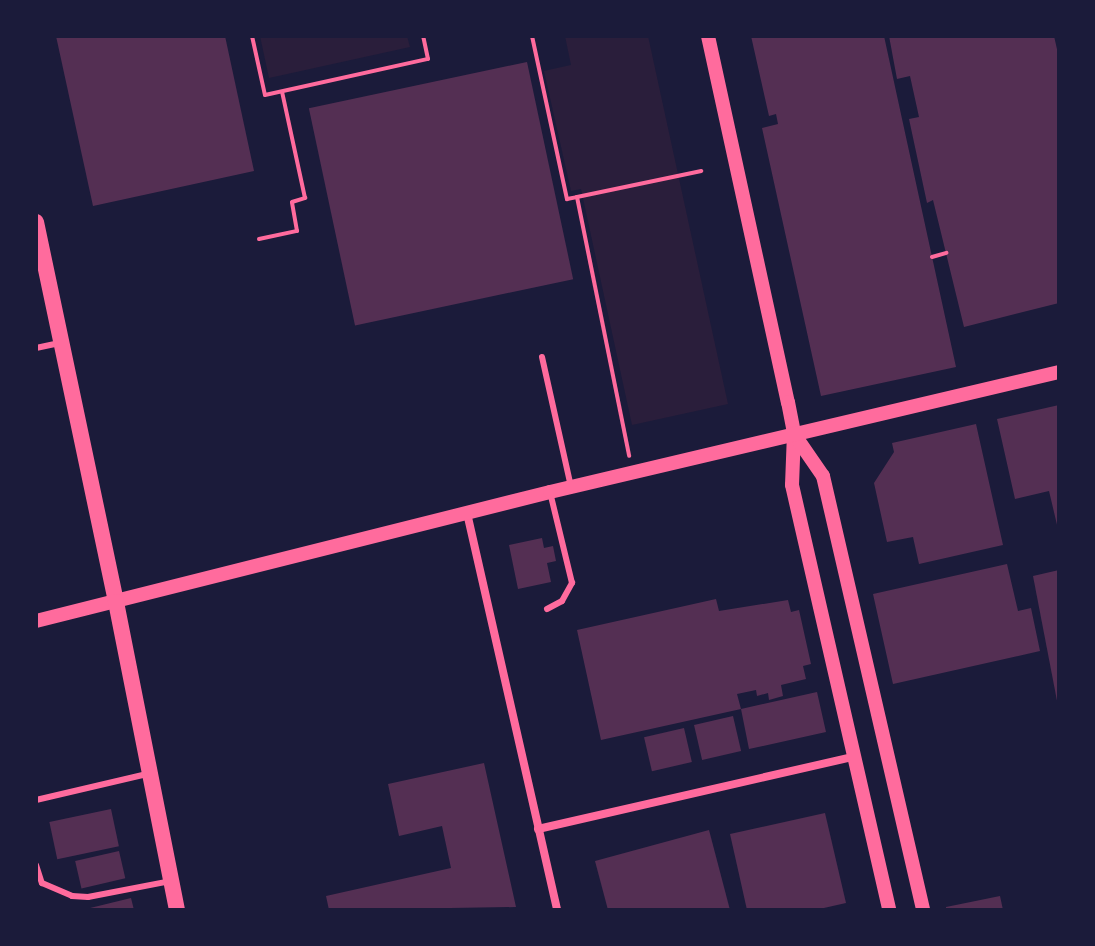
<!DOCTYPE html>
<html>
<head>
<meta charset="utf-8">
<style>
  body { margin:0 }
  #map { position:relative; width:1095px; height:946px; overflow:hidden; background:#1b1b3a; font-family:Mulish,sans-serif }
  div>[style] { position:absolute }
  .green>* { inset:0; background:#2a1e3b }
  .building>* { inset:0; background:#542f53; transform-origin:0 0 }
  .path>* { height:4px; margin:-2px; padding:0 2px; transform-origin:2px; border-radius:2px; background:#ff6b9d }
  .service>* { height:6px; margin:-3px; padding:0 3px; transform-origin:3px; border-radius:3px; background:#ff6b9d }
  .minor>* { height:8px; margin:-4px; padding:0 4px; transform-origin:4px; border-radius:4px; background:#ff6b9d }
  .tertiary>* { height:14px; margin:-7px; padding:0 7px; transform-origin:7px; border-radius:7px; background:#ff6b9d }
  .secondary>* { height:16px; margin:-8px; padding:0 8px; transform-origin:8px; border-radius:8px; background:#ff6b9d }
  span { translate:-50% -50%; white-space:nowrap; text-align:center; line-height:1.15; -webkit-text-stroke:7px #1b1b3a; paint-order:stroke }
  .frame { position:absolute; inset:0; border:38px solid #1b1b3a; pointer-events:none }
</style>
</head>
<body>
<div id="map">
  <div class="green">
    <div style="clip-path:polygon(260px 36px,407px 36px,410px 47px,269px 78px)"></div>
    <div style="clip-path:polygon(565px 36px,648px 36px,728px 404px,632px 425px,581px 189px,571px 191px,544px 71px,571px 65px)"></div>
  </div>
  <div class="building">
    <div style="clip-path:polygon(56px 36px,225px 36px,254px 171px,93px 206px)"></div>
    <div style="clip-path:polygon(751px 36px,884px 36px,956px 367px,821px 396px,762px 128px,778px 124px,776px 114px,769px 116px)"></div>
    <div style="clip-path:polygon(889px 36px,1054px 36px,1059px 58px,1059px 303px,964px 327px,933px 200px,927px 203px,909px 119px,919px 117px,910px 76px,897px 79px)"></div>
    <div style="left:527px;top:62px;width:222px;height:223px;rotate:78deg"></div>
    <div style="clip-path:polygon(1059px 405px,1059px 529px,1058px 529px,1049px 491px,1015px 499px,997px 419px)"></div>
    <div style="clip-path:polygon(976px 424px,1003px 545px,919px 564px,913px 537px,887px 542px,874px 483px,894px 452px,892px 443px)"></div>
    <div style="clip-path:polygon(542px 538px,544px 548px,553px 546px,556px 561px,547px 563px,551px 582px,518px 589px,509px 545px)"></div>
    <div style="clip-path:polygon(1007px 564px,1018px 611px,1031px 608px,1040px 651px,893px 684px,873px 594px)"></div>
    <div style="clip-path:polygon(1059px 570px,1059px 706px,1058px 706px,1033px 576px)"></div>
    <div style="clip-path:polygon(716px 599px,719px 611px,788px 600px,791px 612px,799px 610px,811px 664px,803px 666px,806px 679px,781px 685px,783px 696px,769px 700px,768px 693px,757px 696px,756px 690px,737px 694px,741px 709px,817px 692px,826px 732px,749px 749px,741px 709px,601px 740px,577px 630px)"></div>
    <div style="left:733px;top:716px;width:36px;height:40px;rotate:77deg"></div>
    <div style="left:684px;top:728px;width:35px;height:41px;rotate:77deg"></div>
    <div style="clip-path:polygon(484px 763px,516px 907px,329px 910px,326px 896px,451px 868px,442px 826px,399px 836px,388px 784px)"></div>
    <div style="left:111px;top:809px;width:38px;height:63px;rotate:78deg"></div>
    <div style="clip-path:polygon(825px 813px,846px 903px,815px 910px,747px 910px,730px 834px)"></div>
    <div style="clip-path:polygon(709px 830px,730px 910px,608px 910px,595px 861px)"></div>
    <div style="left:119px;top:851px;width:28px;height:45px;rotate:77deg"></div>
    <div style="clip-path:polygon(1000px 896px,1003px 910px,946px 910px,946px 907px)"></div>
    <div style="clip-path:polygon(131px 898px,134px 910px,87px 910px,86px 909px)"></div>
  </div>
  <div class="path">
    <div style="left:252px;top:36px;width:60px;rotate:77.6deg"></div>
    <div style="left:265px;top:95px;width:167px;rotate:-12.5deg"></div>
    <div style="left:428px;top:59px;width:24px;rotate:-102deg"></div>
    <div style="left:532px;top:36px;width:167px;rotate:77.9deg"></div>
    <div style="left:567px;top:199px;width:10px;rotate:-11deg"></div>
    <div style="left:577px;top:197px;width:264px;rotate:78.6deg"></div>
    <div style="left:577px;top:197px;width:127px;rotate:-11.8deg"></div>
    <div style="left:259px;top:239px;width:39px;rotate:-12deg"></div>
    <div style="left:297px;top:231px;width:29px;rotate:-100deg"></div>
    <div style="left:292px;top:202px;width:14px;rotate:-17deg"></div>
    <div style="left:305px;top:198px;width:108px;rotate:-102.2deg"></div>
    <div style="left:932px;top:257px;width:15px;rotate:-16deg"></div>
  </div>
  <div class="service">
    <div style="left:36px;top:348px;width:24px;rotate:-12deg"></div>
    <div style="left:542px;top:357px;width:133px;rotate:77.4deg"></div>
    <div style="left:547px;top:609px;width:17px;rotate:-28deg"></div>
    <div style="left:562px;top:601px;width:21px;rotate:-61deg"></div>
    <div style="left:572px;top:583px;width:94px;rotate:-103.6deg"></div>
    <div style="left:36px;top:800px;width:114px;rotate:-13.2deg"></div>
    <div style="left:36px;top:865px;width:19px;rotate:72deg"></div>
    <div style="left:42px;top:883px;width:33px;rotate:23deg"></div>
    <div style="left:72px;top:896px;width:16px;rotate:4deg"></div>
    <div style="left:88px;top:897px;width:85px;rotate:-10.9deg"></div>
  </div>
  <div class="minor">
    <div style="left:467px;top:513px;width:407px;rotate:77.2deg"></div>
    <div style="left:538px;top:829px;width:323px;rotate:-12.9deg"></div>
  </div>
  <div class="tertiary">
    <div style="left:708px;top:36px;width:375px;rotate:77.7deg"></div>
    <div style="left:788px;top:402px;width:32px;rotate:79deg"></div>
    <div style="left:794px;top:433px;width:52px;rotate:92.2deg"></div>
    <div style="left:792px;top:485px;width:436px;rotate:77.1deg"></div>
    <div style="left:794px;top:434px;width:51px;rotate:55.4deg"></div>
    <div style="left:823px;top:476px;width:445px;rotate:77deg"></div>
    <div style="left:36px;top:621px;width:530px;rotate:-14.09deg"></div>
    <div style="left:550px;top:492px;width:523px;rotate:-13.27deg"></div>
  </div>
  <div class="secondary">
    <div style="left:36px;top:222px;width:388px;rotate:78.1deg"></div>
    <div style="left:116px;top:602px;width:314px;rotate:78.8deg"></div>
  </div>
  <div class="frame"></div>
</div>
</body>
</html>
